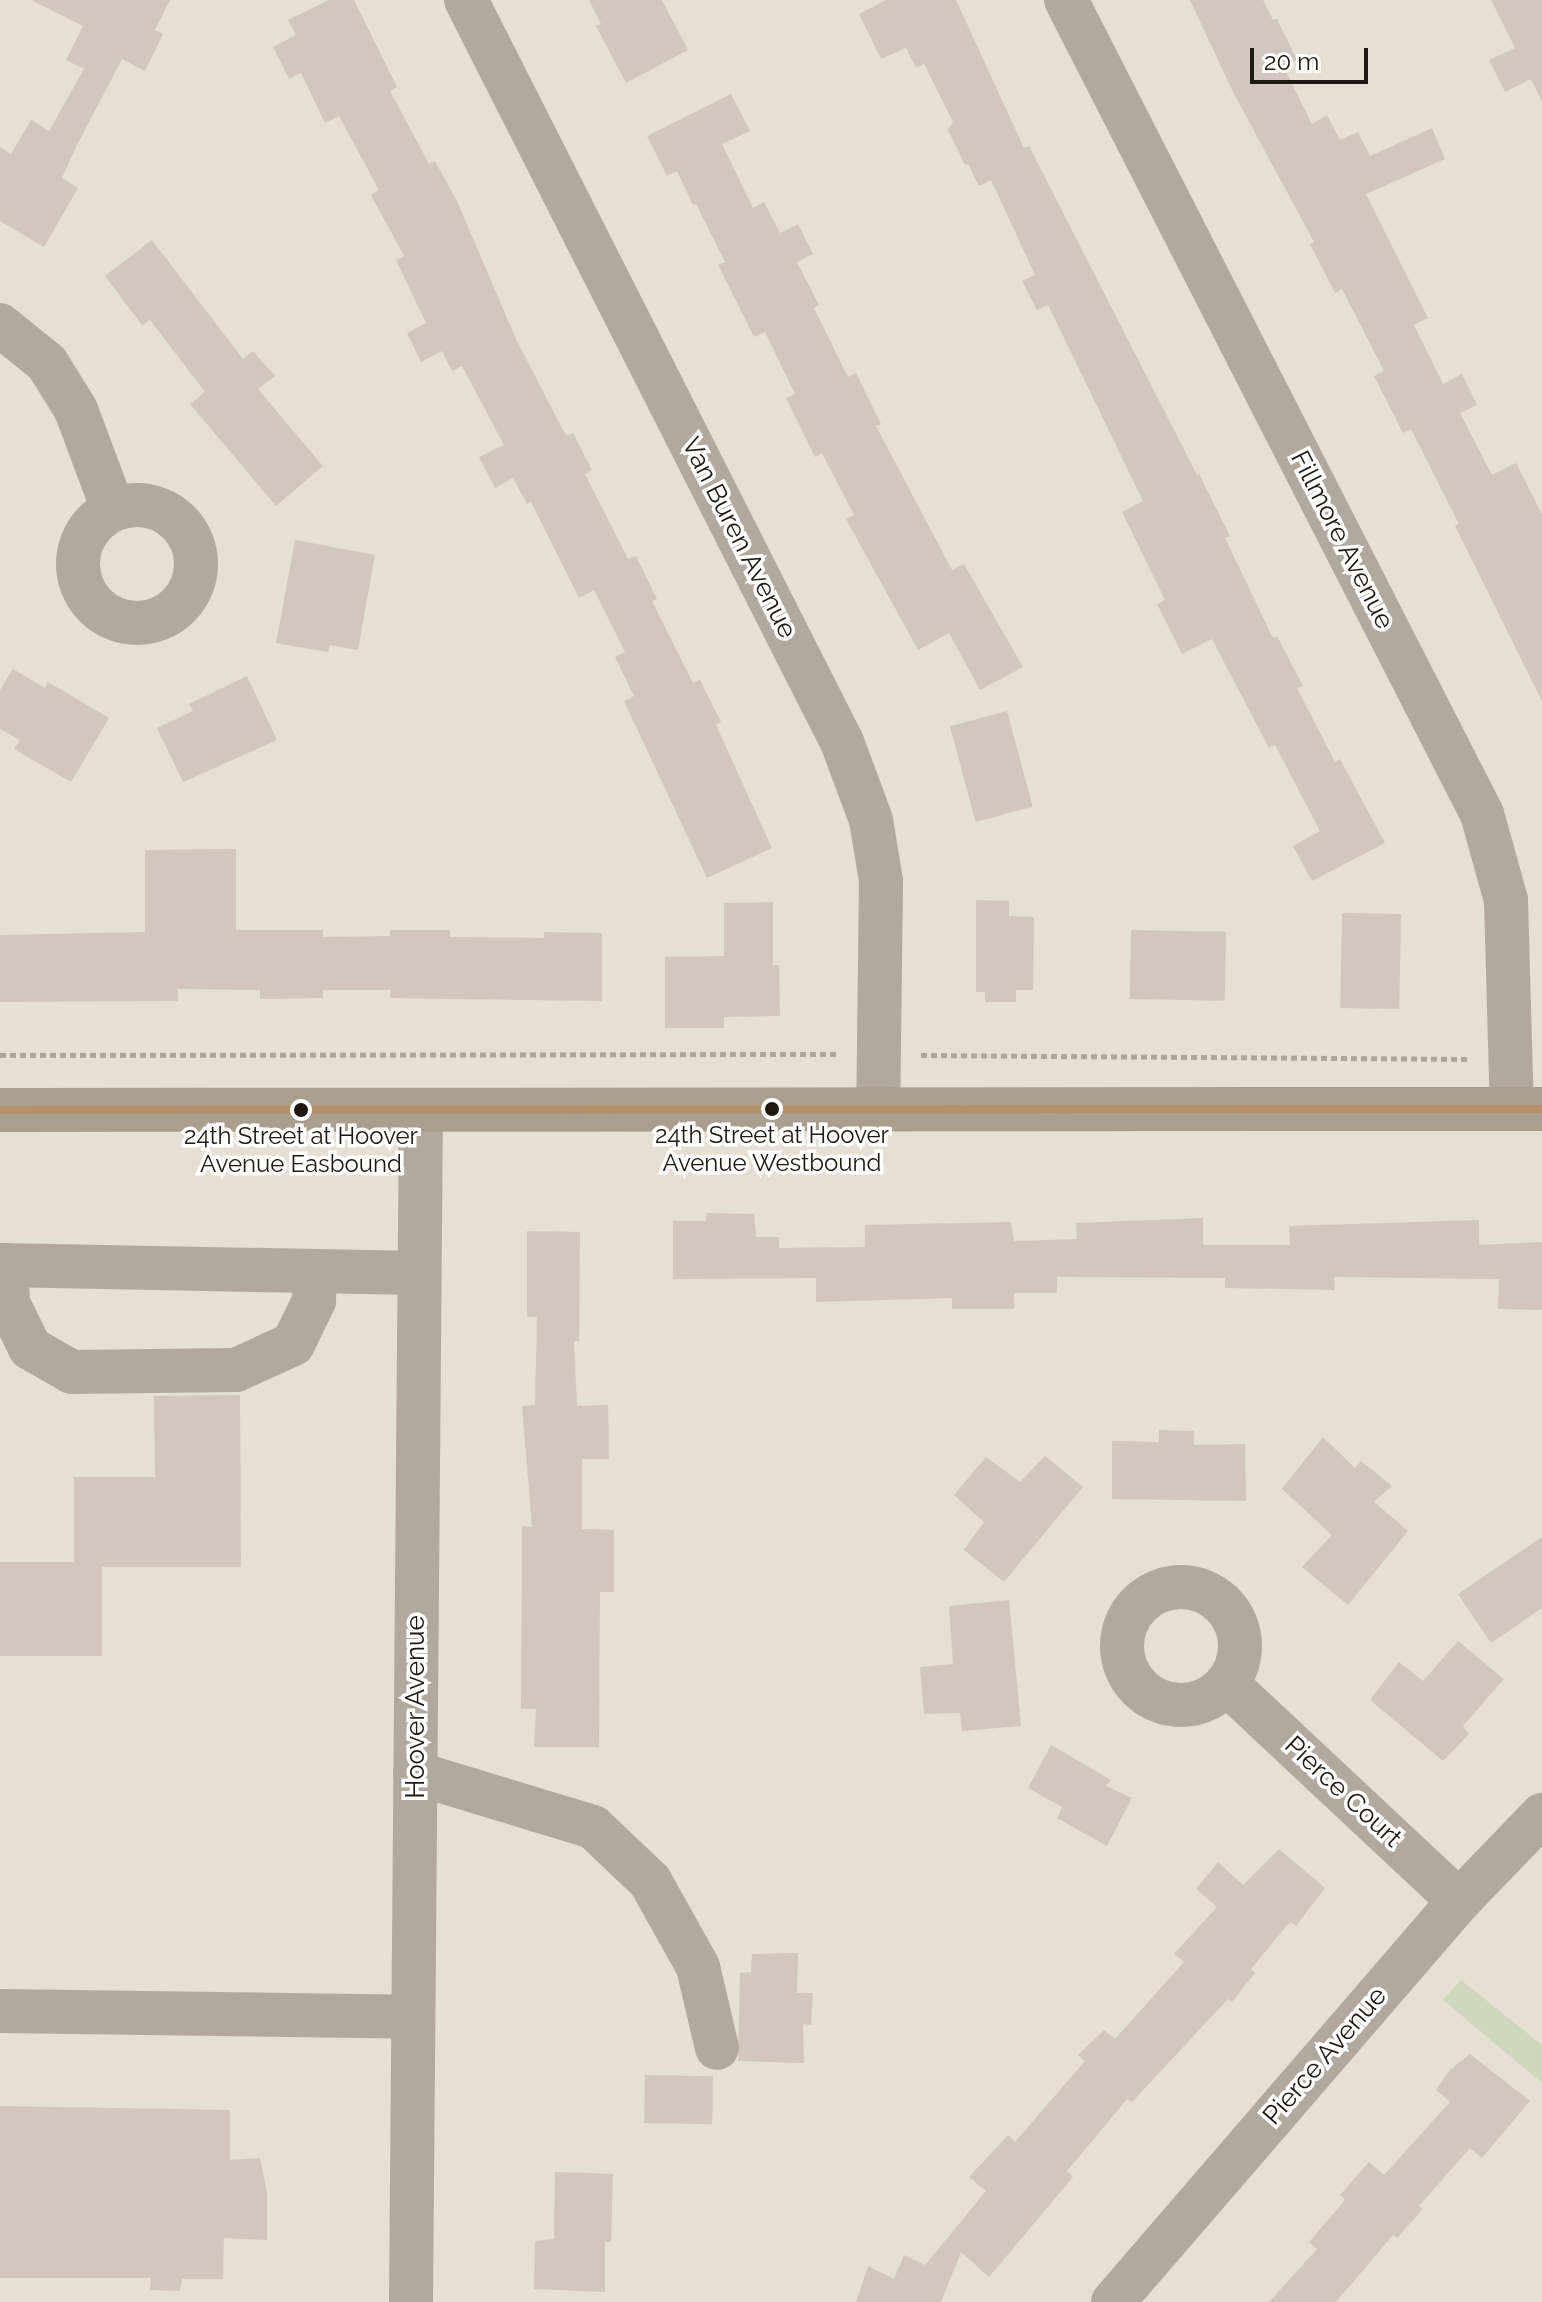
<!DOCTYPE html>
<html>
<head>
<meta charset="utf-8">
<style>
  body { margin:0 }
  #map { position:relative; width:1542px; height:2302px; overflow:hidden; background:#e6dfd3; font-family:Raleway,sans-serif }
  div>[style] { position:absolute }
  .green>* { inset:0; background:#cfd7bc }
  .building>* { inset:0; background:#d3c6be; transform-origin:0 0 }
  .path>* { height:5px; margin-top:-2.5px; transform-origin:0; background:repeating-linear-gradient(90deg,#ada59c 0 6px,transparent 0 10px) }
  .minor>* { height:44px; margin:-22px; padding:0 22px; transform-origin:22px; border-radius:22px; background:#b2a89d }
  .minor>.ring { margin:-22px; padding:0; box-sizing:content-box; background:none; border:44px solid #b2a89d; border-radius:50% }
  .major>* { height:44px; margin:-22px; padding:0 22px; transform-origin:22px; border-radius:22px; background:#aa9e8f }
  .bus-1>* { height:8px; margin:-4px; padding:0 4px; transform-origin:4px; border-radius:4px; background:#b5906b }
  .dots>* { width:22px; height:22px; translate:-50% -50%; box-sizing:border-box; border:4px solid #fff; border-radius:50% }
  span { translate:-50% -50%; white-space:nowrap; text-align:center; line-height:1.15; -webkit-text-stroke:7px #fff; paint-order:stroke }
  .bus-label { font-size:24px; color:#1d1810 }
  .street-label { font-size:26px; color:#1d1810 }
  .scale { position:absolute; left:1250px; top:48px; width:118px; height:36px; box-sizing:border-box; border:4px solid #1d1810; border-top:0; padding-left:10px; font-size:24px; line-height:28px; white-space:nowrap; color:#1d1810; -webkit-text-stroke:6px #fff; paint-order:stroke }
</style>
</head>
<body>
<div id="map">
  <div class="green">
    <div style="clip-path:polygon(1461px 1980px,1542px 2045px,1542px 2083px,1443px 2000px)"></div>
  </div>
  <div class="building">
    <div style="clip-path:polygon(31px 0,170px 0,155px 30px,163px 34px,145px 71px,122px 59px,76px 147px,62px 178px,78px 188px,44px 247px,0 221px,0 147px,11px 154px,31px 120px,49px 131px,84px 69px,66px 60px,83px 26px)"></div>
    <div style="clip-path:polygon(329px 0,354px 0,397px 87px,390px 91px,429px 164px,435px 161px,457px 201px,516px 339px,566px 436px,573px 433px,592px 470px,585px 474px,628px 559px,636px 556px,657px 599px,652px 601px,693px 683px,700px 680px,721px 722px,716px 725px,772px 848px,707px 878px,624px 701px,634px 696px,615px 657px,625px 652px,594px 590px,579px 598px,531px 502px,527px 504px,513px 478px,495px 488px,479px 457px,504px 445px,462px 366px,452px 371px,442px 351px,421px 362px,407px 333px,426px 323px,396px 260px,404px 256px,371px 195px,379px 190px,339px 116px,325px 123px,301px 73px,289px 79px,273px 47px,296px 35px,288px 20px)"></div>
    <div style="clip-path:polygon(589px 0,662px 0,688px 50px,626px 83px,596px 26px,601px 24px)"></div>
    <div style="clip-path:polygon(886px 0,956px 0,1024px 148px,1029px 146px,1197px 475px,1199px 474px,1230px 536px,1225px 538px,1273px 638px,1277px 636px,1303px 686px,1297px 688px,1335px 762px,1340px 759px,1385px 843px,1312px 881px,1293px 846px,1320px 831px,1275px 745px,1269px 748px,1212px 639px,1182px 654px,1157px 604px,1165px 600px,1122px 512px,1143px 501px,1048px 305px,1037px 310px,1022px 281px,1035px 275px,991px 180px,979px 186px,968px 164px,965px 165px,948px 130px,953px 122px,924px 64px,916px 68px,906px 48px,881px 59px,859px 14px)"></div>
    <div style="clip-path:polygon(1190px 0,1263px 0,1273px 20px,1277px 19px,1297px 60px,1283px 66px,1312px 124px,1327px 115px,1340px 140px,1358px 132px,1370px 156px,1432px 128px,1445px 159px,1366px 194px,1428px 318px,1414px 325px,1443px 384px,1462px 374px,1477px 405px,1460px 413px,1492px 475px,1516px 463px,1542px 514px,1542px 701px,1455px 526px,1459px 524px,1411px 429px,1403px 433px,1374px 376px,1384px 371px,1342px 289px,1335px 293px,1310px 244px,1314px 242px,1232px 90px)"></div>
    <div style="clip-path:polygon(1491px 0,1542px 0,1542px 102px,1531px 79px,1505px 92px,1489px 60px,1515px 48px)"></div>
    <div style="clip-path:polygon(731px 94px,750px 131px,722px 144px,753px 208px,764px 202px,780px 233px,798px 224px,813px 254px,797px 262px,819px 305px,814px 308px,848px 377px,856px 373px,881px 424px,876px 426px,952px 570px,964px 564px,1023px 667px,980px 690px,949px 633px,918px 650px,846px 519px,854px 515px,822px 453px,815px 457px,786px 398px,795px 394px,765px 332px,754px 337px,718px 265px,725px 262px,696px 204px,693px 205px,677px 171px,667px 176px,647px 136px)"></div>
    <div style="clip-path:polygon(152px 240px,243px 359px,253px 351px,275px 376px,258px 389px,323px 466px,276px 506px,190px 404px,205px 392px,150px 320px,142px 325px,105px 276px)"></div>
    <div style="clip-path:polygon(295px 540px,375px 555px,358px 650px,330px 645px,328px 652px,276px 643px)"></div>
    <div style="clip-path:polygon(13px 669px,45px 688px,48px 682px,109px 718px,71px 782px,14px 749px,20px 740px,0 729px,0 690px)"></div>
    <div style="clip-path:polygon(247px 676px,277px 740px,183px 782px,157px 728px,193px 711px,189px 704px)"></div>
    <div style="left:1007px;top:711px;width:99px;height:59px;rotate:75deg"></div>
    <div style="clip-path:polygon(236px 849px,236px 930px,323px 930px,323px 937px,390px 936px,390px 930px,450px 930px,450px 937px,544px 938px,544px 932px,602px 933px,602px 1001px,390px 998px,391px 990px,323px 990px,323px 998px,260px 999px,260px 990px,178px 989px,178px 1001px,0 1002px,0 935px,145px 932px,145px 850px)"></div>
    <div style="clip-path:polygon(976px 900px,1009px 901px,1009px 916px,1034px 917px,1033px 990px,1016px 990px,1016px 1002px,985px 1002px,985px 992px,976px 992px)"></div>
    <div style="clip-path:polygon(773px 902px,773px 965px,779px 965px,780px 1016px,724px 1017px,724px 1028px,665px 1028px,665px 957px,724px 956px,724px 903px)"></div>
    <div style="left:1342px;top:913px;width:59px;height:95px;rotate:1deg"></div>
    <div style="left:1131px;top:930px;width:95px;height:69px;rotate:1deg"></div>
    <div style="clip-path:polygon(707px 1213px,754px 1214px,756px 1237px,779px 1237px,779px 1248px,865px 1247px,865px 1225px,1011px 1222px,1014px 1241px,1077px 1239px,1076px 1223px,1203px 1218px,1203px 1245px,1290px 1245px,1289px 1226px,1479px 1220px,1479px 1245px,1542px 1242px,1542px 1310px,1498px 1309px,1499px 1279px,1334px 1277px,1335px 1290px,1225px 1288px,1225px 1278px,1057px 1277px,1057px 1293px,1014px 1293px,1014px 1309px,952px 1309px,952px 1298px,816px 1302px,816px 1278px,673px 1279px,673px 1221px,706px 1221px)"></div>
    <div style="clip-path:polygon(527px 1231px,580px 1232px,579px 1341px,574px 1341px,577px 1406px,608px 1405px,609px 1459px,582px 1459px,582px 1529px,614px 1530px,614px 1592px,600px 1592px,599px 1747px,534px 1747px,536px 1709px,521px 1709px,522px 1526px,532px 1527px,522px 1406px,535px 1405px,537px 1317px,527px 1317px)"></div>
    <div style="clip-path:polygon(240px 1395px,241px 1567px,102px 1567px,102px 1656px,0 1656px,0 1562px,74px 1562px,74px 1477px,155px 1477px,154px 1396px)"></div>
    <div style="clip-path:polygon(1159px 1430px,1194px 1431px,1194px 1445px,1245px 1444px,1246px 1501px,1112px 1499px,1112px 1441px,1159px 1442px)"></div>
    <div style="clip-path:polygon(1323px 1437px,1355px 1468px,1361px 1461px,1392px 1486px,1374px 1502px,1408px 1531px,1348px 1605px,1302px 1567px,1332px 1535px,1282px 1489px)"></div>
    <div style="clip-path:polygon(1045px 1456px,1083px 1487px,1004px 1582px,964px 1550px,984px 1522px,954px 1495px,986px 1457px,1020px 1482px)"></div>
    <div style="clip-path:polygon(1542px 1537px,1542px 1608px,1491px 1643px,1458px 1594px)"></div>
    <div style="clip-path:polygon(1009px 1600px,1021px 1726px,962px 1731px,960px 1713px,924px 1714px,920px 1667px,953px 1664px,949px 1606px)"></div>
    <div style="clip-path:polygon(1458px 1641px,1504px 1679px,1463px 1726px,1469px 1734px,1443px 1761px,1370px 1700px,1399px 1662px,1423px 1681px)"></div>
    <div style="clip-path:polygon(1051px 1745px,1111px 1780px,1106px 1786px,1132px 1798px,1107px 1846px,1057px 1818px,1062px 1807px,1028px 1788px)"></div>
    <div style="clip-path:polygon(1279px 1849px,1325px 1888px,1296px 1926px,1290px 1922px,1251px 1969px,1255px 1973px,1232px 2002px,1228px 1999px,1132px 2102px,1127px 2099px,1067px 2171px,1073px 2177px,989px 2277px,961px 2252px,941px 2302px,856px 2302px,868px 2266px,894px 2279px,904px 2255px,925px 2265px,986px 2191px,969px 2177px,1008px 2135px,1015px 2142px,1085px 2061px,1078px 2055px,1104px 2030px,1115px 2039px,1184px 1962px,1174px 1954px,1217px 1907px,1196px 1889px,1218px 1862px,1243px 1885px)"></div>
    <div style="clip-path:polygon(798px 1953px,797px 1993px,813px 1993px,811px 2025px,803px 2024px,804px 2063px,738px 2061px,740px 1973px,751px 1972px,752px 1954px)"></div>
    <div style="clip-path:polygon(1470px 2054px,1530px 2101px,1482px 2158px,1470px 2148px,1419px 2206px,1423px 2209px,1397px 2238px,1393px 2235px,1336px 2302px,1269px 2302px,1317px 2249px,1309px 2242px,1345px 2200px,1340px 2195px,1369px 2162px,1384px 2175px,1450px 2102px,1436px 2090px,1450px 2070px)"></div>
    <div style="left:645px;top:2075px;width:68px;height:48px;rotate:1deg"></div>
    <div style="clip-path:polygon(0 2106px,230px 2110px,230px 2160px,260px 2158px,267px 2192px,267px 2240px,224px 2238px,223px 2279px,182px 2279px,180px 2291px,150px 2290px,151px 2278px,0 2278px)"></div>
    <div style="clip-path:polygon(555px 2172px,613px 2174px,611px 2242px,605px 2242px,605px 2292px,534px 2289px,535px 2241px,554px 2239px)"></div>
  </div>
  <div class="path">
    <div style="left:0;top:1055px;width:839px;rotate:-0.07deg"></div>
    <div style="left:921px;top:1055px;width:550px;rotate:0.42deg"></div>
  </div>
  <div class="minor">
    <div style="left:466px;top:0;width:832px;rotate:63.13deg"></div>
    <div style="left:842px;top:742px;width:83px;rotate:69.6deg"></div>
    <div style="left:871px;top:820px;width:62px;rotate:80.7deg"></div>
    <div style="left:881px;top:881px;width:230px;rotate:90.7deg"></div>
    <div style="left:1066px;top:0;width:914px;rotate:62.93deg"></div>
    <div style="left:1482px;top:814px;width:89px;rotate:74.4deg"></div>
    <div style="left:1506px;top:900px;width:209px;rotate:88.4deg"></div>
    <div style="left:0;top:325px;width:60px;rotate:39deg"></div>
    <div style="left:47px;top:363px;width:55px;rotate:58.3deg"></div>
    <div style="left:76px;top:410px;width:106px;rotate:69.5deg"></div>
    <div class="ring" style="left:78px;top:505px;width:74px;height:74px"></div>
    <div style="left:0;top:1265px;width:419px;rotate:1.1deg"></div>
    <div style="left:6px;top:1265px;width:38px;rotate:87deg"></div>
    <div style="left:8px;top:1303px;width:50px;rotate:63.9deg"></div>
    <div style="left:30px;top:1348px;width:48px;rotate:29.7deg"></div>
    <div style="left:72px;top:1372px;width:164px;rotate:-0.7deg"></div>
    <div style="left:236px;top:1370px;width:63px;rotate:-24.5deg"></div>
    <div style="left:293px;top:1344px;width:48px;rotate:-64deg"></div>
    <div style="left:314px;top:1301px;width:30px;rotate:-88deg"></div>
    <div class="ring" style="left:1122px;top:1587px;width:74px;height:74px"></div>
    <div style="left:1227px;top:1684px;width:318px;rotate:43.1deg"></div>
    <div style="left:415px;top:1773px;width:186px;rotate:16.9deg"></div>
    <div style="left:593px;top:1827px;width:79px;rotate:43.5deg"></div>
    <div style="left:650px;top:1881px;width:98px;rotate:60.8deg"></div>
    <div style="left:698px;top:1967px;width:83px;rotate:76.8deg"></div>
    <div style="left:0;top:2011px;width:413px;rotate:0.8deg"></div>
    <div style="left:411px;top:2302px;width:1191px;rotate:-89.52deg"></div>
    <div style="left:1113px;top:2302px;width:530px;rotate:-49.21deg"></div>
    <div style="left:1459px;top:1901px;width:120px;rotate:-46deg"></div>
  </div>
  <div class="major">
    <div style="left:0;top:1110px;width:1542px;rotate:-0.04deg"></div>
  </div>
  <div class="bus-1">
    <div style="left:0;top:1110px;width:1542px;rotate:-0.04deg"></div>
  </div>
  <div class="dots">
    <div style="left:772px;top:1109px;background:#1d1810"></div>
    <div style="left:301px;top:1110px;background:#1d1810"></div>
  </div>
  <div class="bus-label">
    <span style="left:772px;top:1149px">24th Street at Hoover<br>Avenue Westbound</span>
    <span style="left:301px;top:1150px">24th Street at Hoover<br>Avenue Easbound</span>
  </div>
  <div class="street-label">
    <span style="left:739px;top:538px;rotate:63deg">Van Buren Avenue</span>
    <span style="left:1342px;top:540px;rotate:63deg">Fillmore Avenue</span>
    <span style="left:416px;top:1707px;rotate:-90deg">Hoover Avenue</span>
    <span style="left:1343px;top:1792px;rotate:43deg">Pierce Court</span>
    <span style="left:1325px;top:2056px;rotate:-49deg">Pierce Avenue</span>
  </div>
  <div class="scale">20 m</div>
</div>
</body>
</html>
